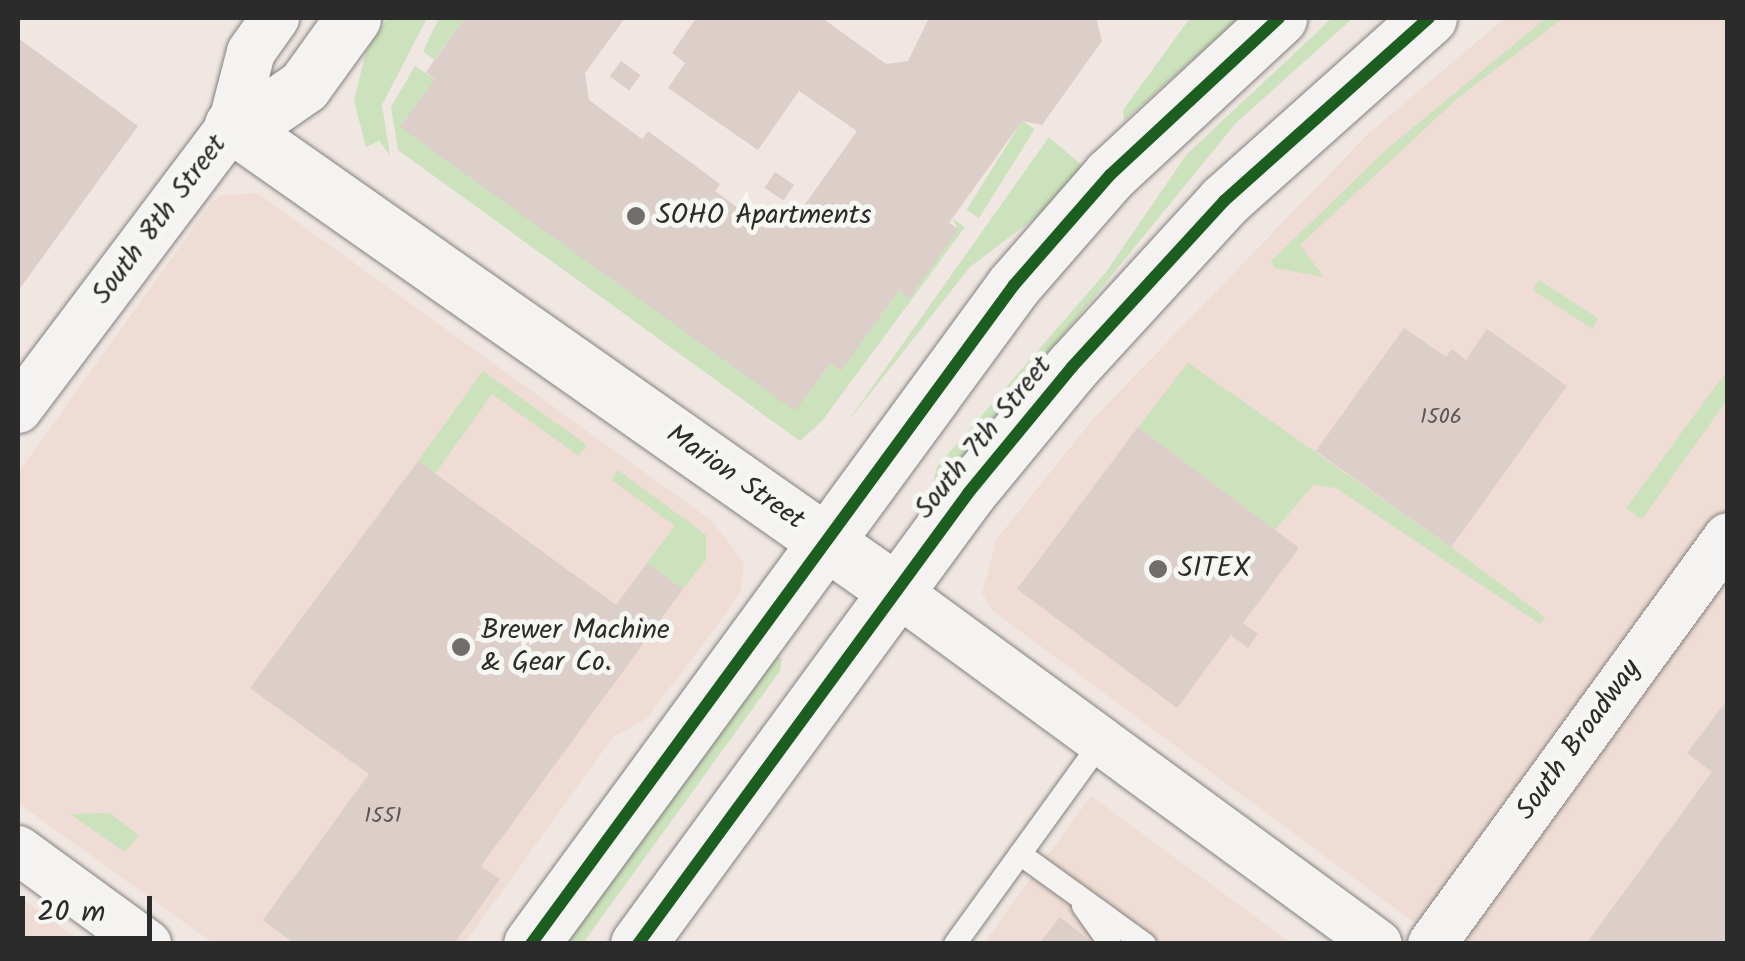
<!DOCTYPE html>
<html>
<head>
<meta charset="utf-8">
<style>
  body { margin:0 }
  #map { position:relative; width:1745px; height:961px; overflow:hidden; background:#f0e7e3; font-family:Kalam,sans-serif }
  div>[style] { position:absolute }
  .built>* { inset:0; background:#efdcd4 }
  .green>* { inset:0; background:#cbe2bc; transform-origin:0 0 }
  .building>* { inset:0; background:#dccec8; transform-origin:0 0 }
  .roads { filter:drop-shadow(0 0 2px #84807e) drop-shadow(0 0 2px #84807e) }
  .lane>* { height:22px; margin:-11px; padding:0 11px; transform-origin:11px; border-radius:11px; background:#f4f3f1 }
  .street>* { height:48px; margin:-24px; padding:0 24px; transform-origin:24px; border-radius:24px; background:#f4f3f1 }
  .secondary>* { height:55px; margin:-27.5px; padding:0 27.5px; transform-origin:27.5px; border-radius:27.5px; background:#f4f3f1 }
  .primary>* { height:55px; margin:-27.5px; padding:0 27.5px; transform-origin:27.5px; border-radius:27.5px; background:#f4f3f1 }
  .highway>* { height:55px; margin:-27.5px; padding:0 27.5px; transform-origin:27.5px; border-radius:27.5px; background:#f4f3f1 }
  .cycleway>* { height:12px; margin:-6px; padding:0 6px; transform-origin:6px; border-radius:6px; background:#1b5e20 }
  .dots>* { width:28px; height:28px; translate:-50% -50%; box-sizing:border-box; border:5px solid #f6f6f2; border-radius:50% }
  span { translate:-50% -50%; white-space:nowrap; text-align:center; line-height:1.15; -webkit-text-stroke:10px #f6f6f2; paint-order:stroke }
  .number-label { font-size:22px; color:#5a5655 }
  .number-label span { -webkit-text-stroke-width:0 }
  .poi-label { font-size:28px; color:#2b2b2b }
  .left { translate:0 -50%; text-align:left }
  .street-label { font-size:28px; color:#2b2b2b }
  .frame { position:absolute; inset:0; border:20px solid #2b2b2b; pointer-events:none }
  .scale { position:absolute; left:20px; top:896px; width:132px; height:45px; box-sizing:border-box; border:5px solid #2b2b2b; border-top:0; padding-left:12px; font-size:30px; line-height:35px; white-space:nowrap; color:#2b2b2b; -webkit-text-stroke:8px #f6f6f2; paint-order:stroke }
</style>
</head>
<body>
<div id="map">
  <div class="built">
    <div style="clip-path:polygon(1505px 18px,1727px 18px,1727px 943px,1442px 943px,993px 611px,982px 593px,996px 540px,1093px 419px,1368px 134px)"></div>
    <div style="clip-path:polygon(257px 193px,712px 521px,744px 563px,740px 592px,728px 611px,646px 719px,613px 737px,465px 943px,213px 943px,18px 803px,18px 473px,211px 203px,222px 195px)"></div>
    <div style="clip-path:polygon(1091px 796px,1291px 943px,983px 944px)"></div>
    <div style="clip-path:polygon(18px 896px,83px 943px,18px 943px)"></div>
  </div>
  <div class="green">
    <div style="clip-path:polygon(388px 18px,427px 18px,382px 105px,390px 155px,379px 141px,366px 147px,354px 101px,366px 51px)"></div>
    <div style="clip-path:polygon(439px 18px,465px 18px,434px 60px,423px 51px)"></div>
    <div style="clip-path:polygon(1190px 18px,1239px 18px,1124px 121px,1123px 110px)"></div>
    <div style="clip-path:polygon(1332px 18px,1353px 18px,1236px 123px,939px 487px,932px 486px,937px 467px,1106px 272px,1187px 154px)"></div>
    <div style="clip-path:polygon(1546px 18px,1563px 18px,1459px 97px,1300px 245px,1324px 277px,1275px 268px,1271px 261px,1387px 149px)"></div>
    <div style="clip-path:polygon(415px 66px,435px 79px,401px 127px,795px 410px,830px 363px,841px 370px,899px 290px,909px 297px,958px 229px,952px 218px,965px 227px,822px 421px,800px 441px,398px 150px,391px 107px)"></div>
    <div style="left:1022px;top:121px;width:15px;height:105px;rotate:32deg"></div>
    <div style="clip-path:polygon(1049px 137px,1085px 168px,1047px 209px,970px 267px,846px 424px)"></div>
    <div style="left:1539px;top:280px;width:71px;height:12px;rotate:33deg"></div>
    <div style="clip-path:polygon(1188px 363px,1451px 547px,1545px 617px,1540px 624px,1336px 488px,1313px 485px,1275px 530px,1138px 427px)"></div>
    <div style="clip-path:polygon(483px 371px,587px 445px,579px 456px,492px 394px,435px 474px,418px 461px)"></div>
    <div style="clip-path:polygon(1727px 371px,1727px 400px,1642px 519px,1626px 508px)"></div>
    <div style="clip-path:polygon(618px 470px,706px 535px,706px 560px,683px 589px,647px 563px,675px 526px,611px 479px)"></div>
    <div style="clip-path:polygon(771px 654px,782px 659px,780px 671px,583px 943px,561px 944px)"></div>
    <div style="clip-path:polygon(109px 813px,139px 835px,125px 852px,70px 814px)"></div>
  </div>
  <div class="building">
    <div style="clip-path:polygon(465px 18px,625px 18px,585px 73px,589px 100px,642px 139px,648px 131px,720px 184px,715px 191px,765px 228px,791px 224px,857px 131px,799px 91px,758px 150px,668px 88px,685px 63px,672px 53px,696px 18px,822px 18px,886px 64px,908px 61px,929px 18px,1096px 18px,1102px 41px,1042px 125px,1022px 121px,949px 223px,959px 229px,909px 298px,899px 290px,841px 371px,830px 363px,795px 411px,400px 127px,435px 79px,426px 72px)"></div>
    <div style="clip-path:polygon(18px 38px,138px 126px,18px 291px)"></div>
    <div style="left:621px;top:61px;width:24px;height:19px;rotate:36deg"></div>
    <div style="left:775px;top:172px;width:23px;height:19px;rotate:34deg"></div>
    <div style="clip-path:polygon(1404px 328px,1446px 357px,1452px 349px,1466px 360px,1487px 329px,1567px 386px,1451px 547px,1316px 451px)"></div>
    <div style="clip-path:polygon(1138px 427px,1299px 548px,1243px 623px,1258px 634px,1248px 648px,1231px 635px,1177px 708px,1017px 589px)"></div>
    <div style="clip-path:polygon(418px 461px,616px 605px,647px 563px,683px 589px,481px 866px,500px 879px,454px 944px,295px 944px,263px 920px,369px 774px,250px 688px)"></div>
    <div style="clip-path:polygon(1728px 699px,1728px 944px,1594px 944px,1589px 940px,1712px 772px,1687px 753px)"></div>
    <div style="clip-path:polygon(1060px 917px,1094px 944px,1039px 944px)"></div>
  </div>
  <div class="roads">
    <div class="lane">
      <div style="left:1020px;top:854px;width:154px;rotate:35.8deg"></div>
      <div style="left:1083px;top:906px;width:47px;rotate:54.6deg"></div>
      <div style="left:955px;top:944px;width:249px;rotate:-54.1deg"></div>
    </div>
    <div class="street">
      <div style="left:18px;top:409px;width:356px;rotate:-53deg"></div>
      <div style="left:232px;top:125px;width:75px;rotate:-75.4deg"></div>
      <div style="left:251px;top:52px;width:42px;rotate:-54.8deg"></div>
      <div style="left:896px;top:591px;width:597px;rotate:36.22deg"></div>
      <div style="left:18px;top:850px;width:160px;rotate:36.1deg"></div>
      <div style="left:1432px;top:944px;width:503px;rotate:-53.97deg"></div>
    </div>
    <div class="secondary">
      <div style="left:232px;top:125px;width:811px;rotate:35.06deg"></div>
    </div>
    <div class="primary">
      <div style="left:531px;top:944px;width:817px;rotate:-53.76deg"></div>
      <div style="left:1014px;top:285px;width:146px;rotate:-48.9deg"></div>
      <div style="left:1110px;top:175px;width:231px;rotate:-42.9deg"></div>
      <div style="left:638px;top:944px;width:560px;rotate:-53.78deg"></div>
      <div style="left:969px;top:492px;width:162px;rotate:-50.5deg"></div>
      <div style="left:1072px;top:367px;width:225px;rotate:-47.5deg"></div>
      <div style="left:1224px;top:201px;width:275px;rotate:-41.8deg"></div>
    </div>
    <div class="highway">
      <div style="left:232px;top:125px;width:32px;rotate:-18deg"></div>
      <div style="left:262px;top:115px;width:51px;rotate:-34.6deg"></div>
      <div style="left:304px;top:86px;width:84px;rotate:-54.2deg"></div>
    </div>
  </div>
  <div class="cycleway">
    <div style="left:531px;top:944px;width:817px;rotate:-53.76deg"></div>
    <div style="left:1014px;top:285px;width:146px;rotate:-48.9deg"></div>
    <div style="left:1110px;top:175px;width:231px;rotate:-42.9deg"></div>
    <div style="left:638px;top:944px;width:560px;rotate:-53.78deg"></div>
    <div style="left:969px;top:492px;width:162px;rotate:-50.5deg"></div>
    <div style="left:1072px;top:367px;width:225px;rotate:-47.5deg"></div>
    <div style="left:1224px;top:201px;width:275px;rotate:-41.8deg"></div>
  </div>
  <div class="dots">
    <div style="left:636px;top:216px;background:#706d6b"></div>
    <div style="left:1158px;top:569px;background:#706d6b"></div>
    <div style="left:461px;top:647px;background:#706d6b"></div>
  </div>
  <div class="number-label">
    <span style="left:1441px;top:418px">1506</span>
    <span style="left:383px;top:817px">1551</span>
  </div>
  <div class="poi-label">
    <span class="left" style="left:656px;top:216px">SOHO Apartments</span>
    <span class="left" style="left:1178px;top:569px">SITEX</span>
    <span class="left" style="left:481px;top:647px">Brewer Machine<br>&amp; Gear Co.</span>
  </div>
  <div class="street-label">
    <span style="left:160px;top:220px;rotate:-53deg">South 8th Street</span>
    <span style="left:984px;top:438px;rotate:-51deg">South 7th Street</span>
    <span style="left:735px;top:478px;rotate:35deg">Marion Street</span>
    <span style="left:1579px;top:740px;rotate:-54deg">South Broadway</span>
  </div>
  <div class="frame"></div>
  <div class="scale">20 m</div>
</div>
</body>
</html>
